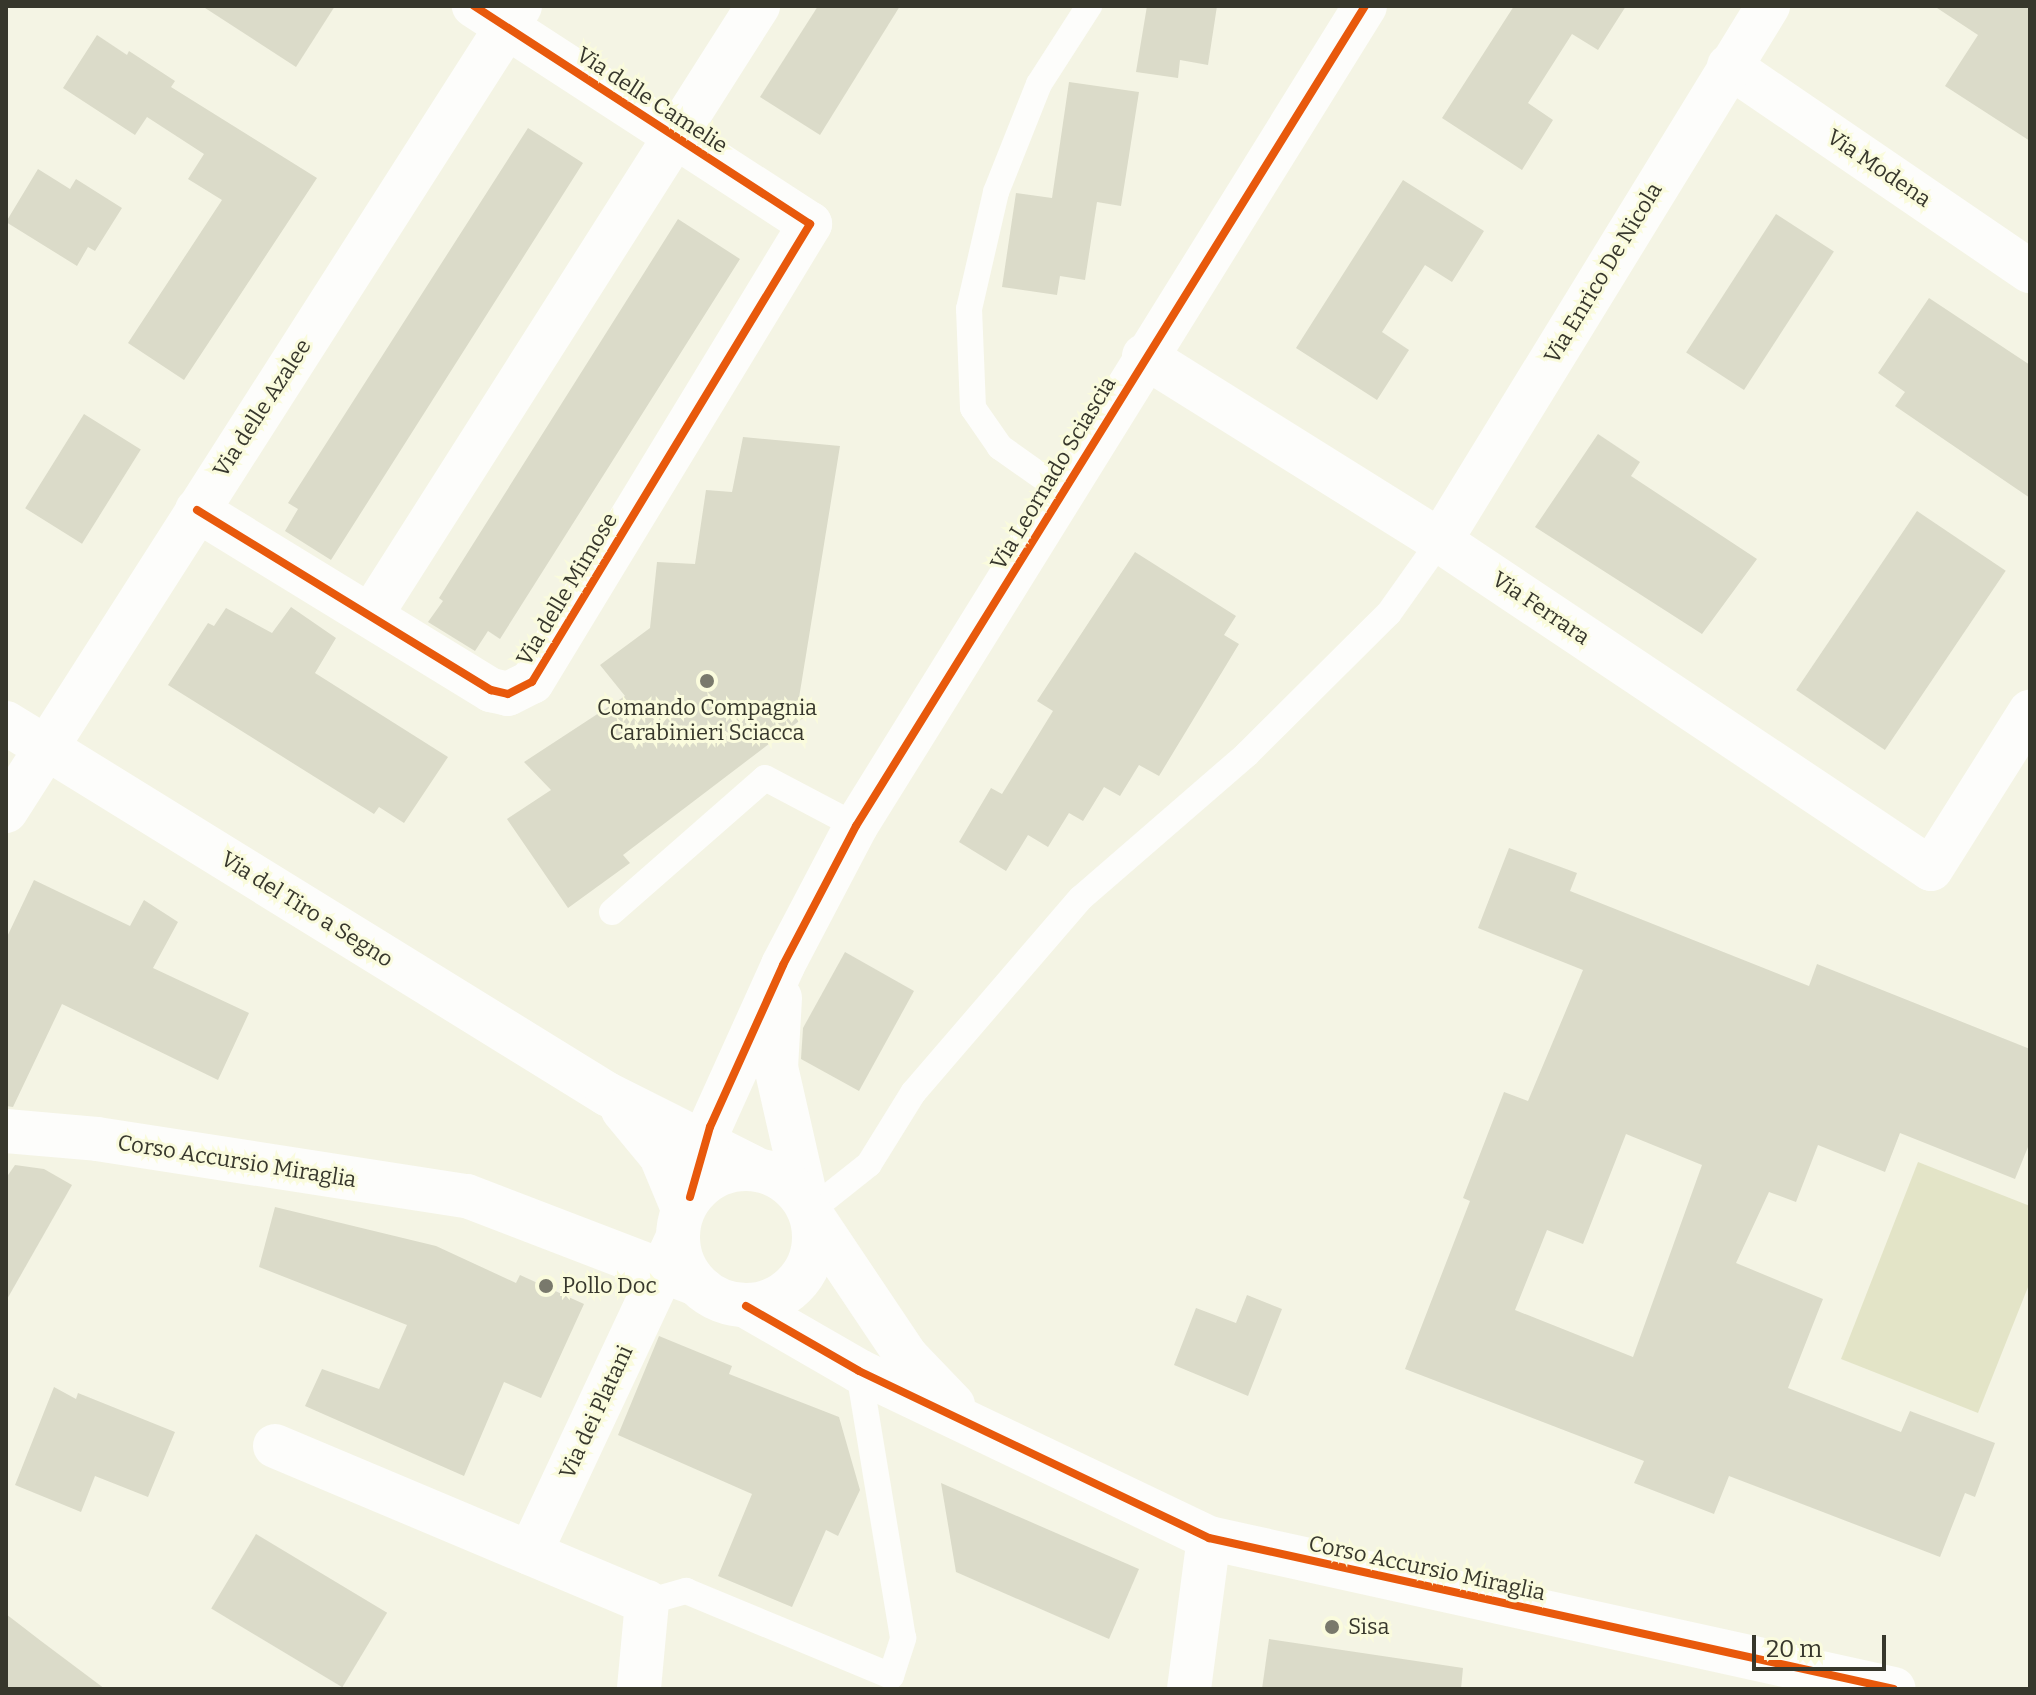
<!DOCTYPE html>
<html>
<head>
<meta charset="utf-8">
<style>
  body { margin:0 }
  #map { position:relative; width:2036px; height:1695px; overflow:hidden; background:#f4f4e4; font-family:Bitter,serif }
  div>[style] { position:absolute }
  .green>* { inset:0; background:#e3e4c7 }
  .building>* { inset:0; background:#dbdbc9; transform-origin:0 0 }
  .service>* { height:26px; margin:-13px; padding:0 13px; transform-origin:13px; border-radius:13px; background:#fdfdfb }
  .minor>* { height:44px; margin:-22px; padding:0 22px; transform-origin:22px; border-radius:22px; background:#fdfdfb }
  .tertiary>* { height:44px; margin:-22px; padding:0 22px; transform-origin:22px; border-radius:22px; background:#fdfdfb }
  .tertiary>.ring { margin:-22px; padding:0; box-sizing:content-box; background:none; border:44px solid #fdfdfb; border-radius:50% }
  .cycleway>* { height:8px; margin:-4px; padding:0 4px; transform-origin:4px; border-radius:4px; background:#e8590c }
  .dots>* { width:22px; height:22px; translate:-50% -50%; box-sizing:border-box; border:4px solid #fafbdd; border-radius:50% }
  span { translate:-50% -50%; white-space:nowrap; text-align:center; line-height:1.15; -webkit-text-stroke:6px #fafbdd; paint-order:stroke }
  .street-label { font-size:22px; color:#37372c }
  .poi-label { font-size:22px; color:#37372c }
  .left { translate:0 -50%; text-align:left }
  .frame { position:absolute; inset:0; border:8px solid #37372c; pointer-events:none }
  .scale { position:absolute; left:1752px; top:1635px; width:134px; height:36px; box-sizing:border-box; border:4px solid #37372c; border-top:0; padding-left:10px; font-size:24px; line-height:28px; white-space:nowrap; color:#37372c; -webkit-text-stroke:6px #fafbdd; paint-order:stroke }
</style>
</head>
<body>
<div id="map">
  <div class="green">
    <div style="clip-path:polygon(1918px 1162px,2030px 1206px,2030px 1282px,1978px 1413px,1841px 1359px)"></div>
  </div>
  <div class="building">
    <div style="clip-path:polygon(202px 6px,335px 6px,296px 67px)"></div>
    <div style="clip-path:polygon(818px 6px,900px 6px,820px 135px,760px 97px)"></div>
    <div style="clip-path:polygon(1147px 6px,1217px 6px,1208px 65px,1180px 60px,1178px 78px,1136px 72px)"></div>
    <div style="clip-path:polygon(1514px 6px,1626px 6px,1598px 50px,1572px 34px,1528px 103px,1553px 120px,1522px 170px,1442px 118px)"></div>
    <div style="clip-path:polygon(1934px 6px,2030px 6px,2030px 141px,1945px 86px,1978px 35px)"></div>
    <div style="clip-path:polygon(97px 35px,127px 55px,129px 51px,175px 81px,171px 87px,317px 178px,184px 380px,128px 343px,222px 200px,188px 179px,204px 154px,147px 117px,135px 135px,63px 88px)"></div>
    <div style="clip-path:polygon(1069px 82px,1139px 92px,1121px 206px,1097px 202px,1085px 280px,1060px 276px,1057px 295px,1002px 287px,1016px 193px,1052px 198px)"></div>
    <div style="clip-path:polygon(528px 128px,583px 163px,331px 560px,285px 531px,298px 509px,288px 503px)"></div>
    <div style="clip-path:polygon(38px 169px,70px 189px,76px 179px,122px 208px,95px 251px,88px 247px,77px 266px,6px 222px)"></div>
    <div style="clip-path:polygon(1403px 180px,1484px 231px,1452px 282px,1425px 265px,1382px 332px,1409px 350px,1377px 400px,1296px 348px)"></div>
    <div style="left:1776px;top:214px;width:69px;height:165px;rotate:33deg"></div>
    <div style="clip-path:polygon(678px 219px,740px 259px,500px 639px,488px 631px,475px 651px,428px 622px,443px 601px,439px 598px)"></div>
    <div style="clip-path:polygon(1929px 298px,2030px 365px,2030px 498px,1895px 406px,1905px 392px,1878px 373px)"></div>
    <div style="left:84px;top:414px;width:67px;height:111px;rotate:32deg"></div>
    <div style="clip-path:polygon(1598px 434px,1640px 462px,1631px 476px,1757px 559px,1702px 634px,1535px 527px)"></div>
    <div style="clip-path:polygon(743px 437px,840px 446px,798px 704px,811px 712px,623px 855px,630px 863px,568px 908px,507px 819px,551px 790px,524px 762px,625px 696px,600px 665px,650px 628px,657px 562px,695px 564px,706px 490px,732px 492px)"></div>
    <div style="left:1917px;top:511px;width:107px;height:216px;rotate:34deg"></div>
    <div style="clip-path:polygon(1135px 552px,1236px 616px,1224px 635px,1239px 644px,1159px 776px,1139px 765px,1120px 796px,1104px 787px,1083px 821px,1069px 813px,1048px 847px,1028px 835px,1006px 871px,959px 842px,991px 788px,1002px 794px,1053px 711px,1037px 701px)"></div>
    <div style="clip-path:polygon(291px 607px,336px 638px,315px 673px,448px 757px,404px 823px,379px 807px,374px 814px,168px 685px,208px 623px,214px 626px,226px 608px,272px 633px)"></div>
    <div style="clip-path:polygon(evenodd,1509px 848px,1577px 873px,1570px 891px,1809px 986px,1817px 964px,2030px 1049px,2030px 1142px,2015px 1179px,1900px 1133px,1885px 1172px,1818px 1145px,1796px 1202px,1769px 1192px,1736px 1263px,1823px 1299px,1788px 1388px,1901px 1432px,1910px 1411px,1995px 1443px,1975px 1497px,1965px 1493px,1940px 1557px,1729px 1476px,1714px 1514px,1634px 1483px,1644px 1461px,1405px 1369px,1470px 1201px,1463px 1198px,1504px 1092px,1528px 1101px,1583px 970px,1478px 928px,1509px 848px,1626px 1134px,1702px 1165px,1633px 1357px,1515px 1310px,1547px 1230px,1583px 1244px,1626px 1134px)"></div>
    <div style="clip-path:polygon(34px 880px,130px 926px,144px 900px,178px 922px,153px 968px,249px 1013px,218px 1080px,62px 1004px,13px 1107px,6px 1106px,6px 939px)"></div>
    <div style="clip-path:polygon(845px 952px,914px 991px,859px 1091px,801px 1059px,803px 1028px)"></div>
    <div style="clip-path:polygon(15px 1165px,44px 1169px,72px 1185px,6px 1301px,6px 1178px)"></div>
    <div style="clip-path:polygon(275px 1207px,436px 1246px,516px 1283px,520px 1275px,584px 1304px,541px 1398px,504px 1382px,464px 1476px,305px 1406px,322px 1369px,379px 1389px,407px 1325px,259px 1267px)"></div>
    <div style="clip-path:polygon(1247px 1295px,1282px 1309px,1248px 1396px,1174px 1365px,1196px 1308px,1236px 1323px)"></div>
    <div style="clip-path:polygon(659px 1336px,732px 1366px,729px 1374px,839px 1417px,860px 1490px,838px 1536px,826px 1530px,792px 1607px,718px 1576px,752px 1494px,618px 1435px)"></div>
    <div style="clip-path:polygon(54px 1387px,76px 1399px,78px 1393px,175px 1432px,148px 1497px,95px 1476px,81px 1512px,15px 1485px)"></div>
    <div style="clip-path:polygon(941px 1483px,1139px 1569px,1109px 1639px,956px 1572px)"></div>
    <div style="left:256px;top:1534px;width:153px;height:87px;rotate:31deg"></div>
    <div style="clip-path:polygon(6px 1614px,41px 1641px,105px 1689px,6px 1689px)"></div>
    <div style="clip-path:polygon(1269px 1639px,1463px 1668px,1461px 1689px,1262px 1689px)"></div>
  </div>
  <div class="service">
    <div style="left:1065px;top:493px;width:80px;rotate:-144.7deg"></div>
    <div style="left:1000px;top:447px;width:47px;rotate:-124.7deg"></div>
    <div style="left:973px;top:408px;width:99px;rotate:-92.3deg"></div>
    <div style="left:969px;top:309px;width:120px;rotate:-77deg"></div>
    <div style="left:996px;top:192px;width:116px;rotate:-68.3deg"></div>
    <div style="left:1039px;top:84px;width:93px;rotate:-57.3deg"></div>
    <div style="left:612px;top:912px;width:203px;rotate:-41.2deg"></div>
    <div style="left:765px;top:778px;width:103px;rotate:27.8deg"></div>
    <div style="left:810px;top:1211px;width:75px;rotate:-38.5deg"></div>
    <div style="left:869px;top:1164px;width:84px;rotate:-58.2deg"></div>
    <div style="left:913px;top:1093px;width:257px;rotate:-49.3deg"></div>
    <div style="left:1081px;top:898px;width:220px;rotate:-40.9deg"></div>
    <div style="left:1247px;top:754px;width:200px;rotate:-44.8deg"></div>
    <div style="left:1389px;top:613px;width:88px;rotate:-54.7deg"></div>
    <div style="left:647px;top:1602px;width:41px;rotate:-15.8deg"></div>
    <div style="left:686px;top:1591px;width:222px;rotate:22.5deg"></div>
    <div style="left:891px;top:1676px;width:40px;rotate:-72deg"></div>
    <div style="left:903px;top:1638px;width:271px;rotate:-99.4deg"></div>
  </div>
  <div class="minor">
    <div style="left:1729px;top:66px;width:364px;rotate:34.3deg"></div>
    <div style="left:1144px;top:356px;width:349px;rotate:32deg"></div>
    <div style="left:1440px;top:541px;width:590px;rotate:33.74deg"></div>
    <div style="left:1931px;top:869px;width:186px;rotate:-57.8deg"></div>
    <div style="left:197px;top:510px;width:345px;rotate:31.5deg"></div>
    <div style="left:491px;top:690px;width:17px;rotate:13deg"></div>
    <div style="left:508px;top:694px;width:27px;rotate:-27deg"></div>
    <div style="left:532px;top:682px;width:536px;rotate:-58.74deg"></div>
    <div style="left:810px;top:224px;width:401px;rotate:-147deg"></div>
    <div style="left:1440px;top:541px;width:628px;rotate:-58.49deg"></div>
    <div style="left:371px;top:615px;width:722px;rotate:-57.57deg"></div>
    <div style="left:6px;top:723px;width:46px;rotate:31.6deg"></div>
    <div style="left:6px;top:811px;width:955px;rotate:-57.44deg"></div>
    <div style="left:275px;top:1446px;width:403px;rotate:22.8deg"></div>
    <div style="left:647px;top:1602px;width:87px;rotate:95.3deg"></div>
    <div style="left:530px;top:1553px;width:349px;rotate:-64.9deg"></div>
    <div style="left:1189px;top:1689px;width:152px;rotate:-82.5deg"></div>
  </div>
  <div class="tertiary">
    <div style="left:45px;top:747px;width:660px;rotate:31.69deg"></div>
    <div style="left:607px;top:1094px;width:167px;rotate:26.7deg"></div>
    <div style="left:780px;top:998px;width:69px;rotate:93.3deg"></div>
    <div style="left:776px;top:1067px;width:145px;rotate:77.2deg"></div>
    <div style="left:623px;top:1110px;width:60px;rotate:50.4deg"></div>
    <div style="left:661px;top:1156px;width:57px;rotate:67.5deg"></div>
    <div style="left:6px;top:1131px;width:91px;rotate:5deg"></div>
    <div style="left:97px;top:1139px;width:374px;rotate:8.8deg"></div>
    <div style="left:467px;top:1196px;width:245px;rotate:21deg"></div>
    <div class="ring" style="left:678px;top:1169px;width:92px;height:92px"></div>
    <div style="left:690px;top:1197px;width:73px;rotate:-74.1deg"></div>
    <div style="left:710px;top:1127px;width:178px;rotate:-65.7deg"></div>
    <div style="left:783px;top:965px;width:157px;rotate:-62.3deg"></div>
    <div style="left:856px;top:826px;width:965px;rotate:-58.17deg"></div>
    <div style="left:811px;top:1214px;width:171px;rotate:56.2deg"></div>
    <div style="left:906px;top:1356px;width:68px;rotate:46.2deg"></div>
    <div style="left:746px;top:1306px;width:130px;rotate:29.9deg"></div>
    <div style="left:859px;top:1371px;width:388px;rotate:25.5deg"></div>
    <div style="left:1209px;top:1538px;width:701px;rotate:12.43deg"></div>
  </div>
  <div class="cycleway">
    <div style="left:197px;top:510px;width:345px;rotate:31.5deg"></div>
    <div style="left:491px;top:690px;width:17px;rotate:13deg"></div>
    <div style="left:508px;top:694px;width:27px;rotate:-27deg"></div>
    <div style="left:532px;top:682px;width:536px;rotate:-58.74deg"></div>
    <div style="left:810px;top:224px;width:401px;rotate:-147deg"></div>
    <div style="left:690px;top:1197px;width:73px;rotate:-74.1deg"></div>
    <div style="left:710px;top:1127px;width:178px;rotate:-65.7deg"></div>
    <div style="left:783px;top:965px;width:157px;rotate:-62.3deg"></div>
    <div style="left:856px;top:826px;width:965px;rotate:-58.17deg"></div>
    <div style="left:746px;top:1306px;width:130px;rotate:29.9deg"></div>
    <div style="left:859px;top:1371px;width:388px;rotate:25.5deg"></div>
    <div style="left:1209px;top:1538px;width:701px;rotate:12.43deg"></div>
  </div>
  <div class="dots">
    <div style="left:707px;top:681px;background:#79796c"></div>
    <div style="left:546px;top:1286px;background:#79796c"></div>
    <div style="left:1332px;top:1627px;background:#79796c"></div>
  </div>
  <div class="street-label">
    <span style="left:652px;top:100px;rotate:33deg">Via delle Camelie</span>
    <span style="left:1879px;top:168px;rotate:34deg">Via Modena</span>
    <span style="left:1603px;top:273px;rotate:-59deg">Via Enrico De Nicola</span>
    <span style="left:262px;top:408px;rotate:-57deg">Via delle Azalee</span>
    <span style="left:1053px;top:473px;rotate:-59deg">Via Leornado Sciascia</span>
    <span style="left:567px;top:589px;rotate:-59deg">Via delle Mimose</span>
    <span style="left:1541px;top:608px;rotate:34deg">Via Ferrara</span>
    <span style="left:307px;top:909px;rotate:32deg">Via del Tiro a Segno</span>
    <span style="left:237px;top:1161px;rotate:9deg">Corso Accursio Miraglia</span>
    <span style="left:596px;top:1412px;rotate:-65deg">Via dei Platani</span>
    <span style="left:1427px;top:1568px;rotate:12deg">Corso Accursio Miraglia</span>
  </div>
  <div class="poi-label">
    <span style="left:707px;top:720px">Comando Compagnia<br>Carabinieri Sciacca</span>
    <span class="left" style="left:562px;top:1286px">Pollo Doc</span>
    <span class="left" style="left:1348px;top:1627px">Sisa</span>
  </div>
  <div class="frame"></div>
  <div class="scale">20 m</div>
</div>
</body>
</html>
